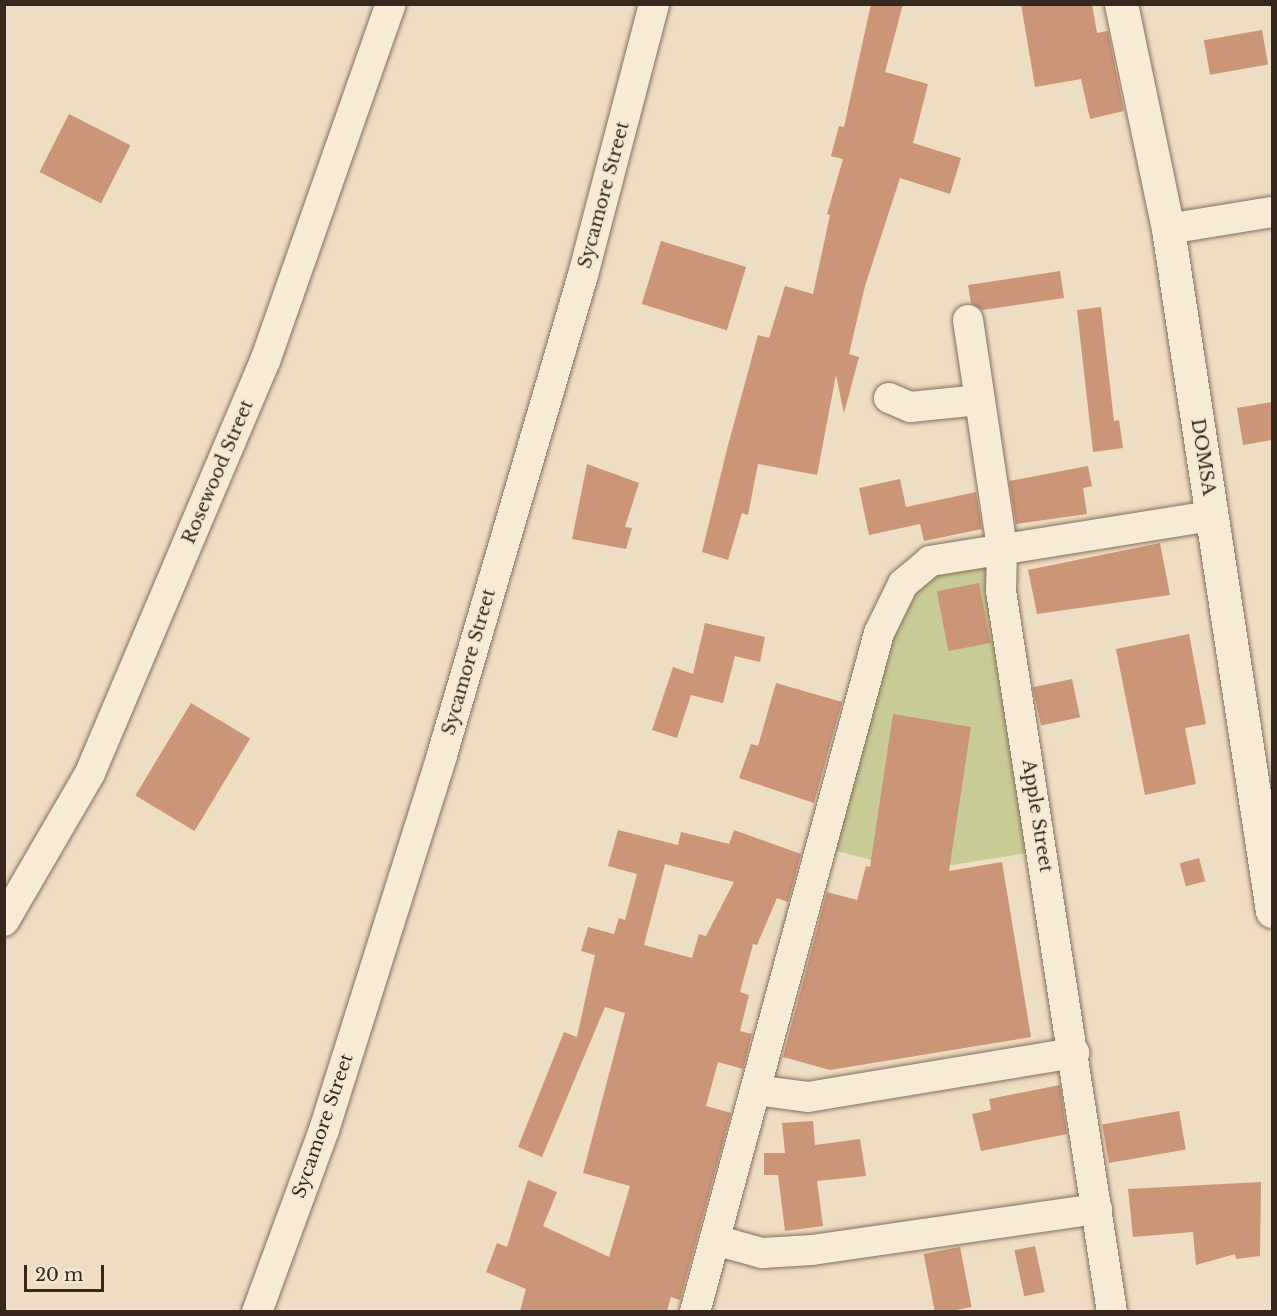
<!DOCTYPE html>
<html>
<head>
<meta charset="utf-8">
<style>
  body { margin:0 }
  #map { position:relative; width:1277px; height:1316px; overflow:hidden; background:#edddc2; font-family:"Libre Baskerville",serif }
  div>[style] { position:absolute }
  .green>* { inset:0; background:#c9cb96 }
  .building>* { inset:0; background:#cb9578; transform-origin:0 0 }
  .roads { filter:drop-shadow(0 0 2px #876f5a) drop-shadow(0 0 2px #876f5a) }
  .minor>* { height:30px; margin:-15px; padding:0 15px; transform-origin:15px; border-radius:15px; background:#f8ebd5 }
  .secondary>* { height:33px; margin:-16.5px; padding:0 16.5px; transform-origin:16.5px; border-radius:16.5px; background:#f8ebd5 }
  span { translate:-50% -50%; white-space:nowrap; text-align:center; line-height:1.15; -webkit-text-stroke:4.5px #f5e8d2; paint-order:stroke }
  .street-label { font-size:18px; color:#37281e }
  .frame { position:absolute; inset:0; border:6px solid #37281e; pointer-events:none }
  .scale { position:absolute; left:24px; top:1265px; width:80px; height:27px; box-sizing:border-box; border:3px solid #37281e; border-top:0; padding-left:8px; font-size:18px; line-height:21px; white-space:nowrap; color:#37281e; -webkit-text-stroke:4px #f5e8d2; paint-order:stroke }
</style>
</head>
<body>
<div id="map">
  <div class="green">
    <div style="clip-path:polygon(987px 563px,1027px 853px,914px 871px,833px 850px,890px 638px,915px 590px,938px 573px)"></div>
  </div>
  <div class="building">
    <div style="clip-path:polygon(871px 4px,903px 4px,885px 72px,928px 84px,913px 143px,961px 158px,950px 194px,900px 178px,865px 286px,849px 354px,859px 357px,844px 413px,836px 375px,817px 475px,758px 464px,748px 515px,742px 513px,728px 560px,702px 552px,727px 449px,758px 335px,769px 338px,785px 286px,813px 294px,830px 215px,827px 214px,843px 159px,831px 156px,839px 126px,844px 127px)"></div>
    <div style="clip-path:polygon(1021px 4px,1092px 4px,1097px 33px,1108px 31px,1124px 111px,1090px 119px,1081px 79px,1035px 87px)"></div>
    <div style="left:1262px;top:30px;width:35px;height:59px;rotate:80deg"></div>
    <div style="left:69px;top:114px;width:69px;height:65px;rotate:27deg"></div>
    <div style="left:661px;top:241px;width:89px;height:66px;rotate:17deg"></div>
    <div style="clip-path:polygon(1060px 271px,1064px 298px,982px 310px,971px 303px,968px 285px)"></div>
    <div style="clip-path:polygon(1101px 307px,1114px 421px,1119px 420px,1123px 448px,1093px 452px,1077px 310px)"></div>
    <div style="clip-path:polygon(1272px 402px,1272px 440px,1243px 445px,1237px 408px)"></div>
    <div style="clip-path:polygon(587px 464px,639px 483px,625px 527px,632px 528px,626px 549px,572px 539px)"></div>
    <div style="clip-path:polygon(1088px 466px,1092px 486px,1083px 488px,1087px 514px,1016px 524px,1009px 481px)"></div>
    <div style="clip-path:polygon(900px 479px,906px 507px,976px 492px,982px 529px,924px 541px,920px 524px,869px 535px,859px 488px)"></div>
    <div style="clip-path:polygon(1160px 543px,1170px 595px,1037px 614px,1028px 570px)"></div>
    <div style="left:979px;top:583px;width:61px;height:43px;rotate:79deg"></div>
    <div style="clip-path:polygon(705px 623px,765px 637px,760px 662px,735px 656px,723px 703px,691px 695px,677px 738px,652px 730px,673px 667px,693px 674px)"></div>
    <div style="clip-path:polygon(1189px 634px,1206px 724px,1185px 728px,1196px 784px,1145px 795px,1116px 649px)"></div>
    <div style="left:1072px;top:679px;width:39px;height:40px;rotate:78deg"></div>
    <div style="clip-path:polygon(776px 683px,842px 702px,814px 803px,739px 778px,751px 744px,758px 746px)"></div>
    <div style="left:191px;top:703px;width:69px;height:108px;rotate:31deg"></div>
    <div style="clip-path:polygon(893px 714px,971px 727px,949px 871px,1002px 862px,1031px 1037px,830px 1070px,783px 1057px,827px 892px,857px 900px,866px 866px,870px 867px)"></div>
    <div style="clip-path:polygon(evenodd,618px 830px,678px 845px,681px 832px,729px 844px,734px 830px,801px 854px,788px 902px,777px 898px,757px 945px,753px 944px,740px 992px,749px 995px,740px 1031px,752px 1034px,743px 1069px,718px 1062px,706px 1106px,731px 1113px,680px 1300px,671px 1297px,667px 1311px,520px 1311px,526px 1289px,486px 1272px,497px 1243px,507px 1247px,528px 1180px,557px 1192px,543px 1226px,609px 1257px,630px 1186px,583px 1173px,625px 1013px,605px 1007px,542px 1157px,518px 1147px,564px 1032px,577px 1037px,595px 955px,581px 951px,588px 927px,614px 934px,619px 918px,625px 920px,637px 874px,608px 866px,618px 830px,665px 864px,734px 882px,706px 936px,699px 934px,692px 958px,644px 945px,665px 864px)"></div>
    <div style="left:1199px;top:858px;width:24px;height:20px;rotate:75deg"></div>
    <div style="clip-path:polygon(1060px 1085px,1067px 1134px,981px 1151px,972px 1114px,991px 1110px,989px 1099px)"></div>
    <div style="left:1179px;top:1111px;width:39px;height:78px;rotate:80deg"></div>
    <div style="clip-path:polygon(813px 1121px,815px 1145px,860px 1139px,866px 1176px,817px 1181px,823px 1226px,785px 1231px,778px 1175px,764px 1175px,764px 1153px,785px 1153px,782px 1123px)"></div>
    <div style="clip-path:polygon(1261px 1182px,1260px 1256px,1236px 1259px,1235px 1254px,1196px 1265px,1193px 1232px,1133px 1237px,1128px 1189px)"></div>
    <div style="left:1035px;top:1246px;width:47px;height:21px;rotate:78deg"></div>
    <div style="left:960px;top:1247px;width:61px;height:37px;rotate:79deg"></div>
  </div>
  <div class="roads">
    <div class="minor">
      <div style="left:1168px;top:229px;width:105px;rotate:-9.3deg"></div>
      <div style="left:968px;top:320px;width:231px;rotate:81.5deg"></div>
      <div style="left:1002px;top:548px;width:43px;rotate:91.3deg"></div>
      <div style="left:1001px;top:591px;width:729px;rotate:81.25deg"></div>
      <div style="left:889px;top:398px;width:23px;rotate:23deg"></div>
      <div style="left:910px;top:407px;width:70px;rotate:-5.7deg"></div>
      <div style="left:4px;top:921px;width:171px;rotate:-59.8deg"></div>
      <div style="left:90px;top:773px;width:448px;rotate:-67deg"></div>
      <div style="left:265px;top:361px;width:379px;rotate:-70.6deg"></div>
      <div style="left:755px;top:1090px;width:53px;rotate:7.5deg"></div>
      <div style="left:808px;top:1097px;width:270px;rotate:-9.4deg"></div>
      <div style="left:715px;top:1240px;width:49px;rotate:15.5deg"></div>
      <div style="left:762px;top:1253px;width:50px;rotate:-3.4deg"></div>
      <div style="left:812px;top:1250px;width:288px;rotate:-8.2deg"></div>
      <div style="left:257px;top:1312px;width:194px;rotate:-69.8deg"></div>
      <div style="left:324px;top:1130px;width:393px;rotate:-72.5deg"></div>
      <div style="left:442px;top:755px;width:500px;rotate:-73.63deg"></div>
      <div style="left:583px;top:275px;width:280px;rotate:-75.3deg"></div>
      <div style="left:695px;top:1312px;width:703px;rotate:-74.84deg"></div>
      <div style="left:879px;top:633px;width:55px;rotate:-63.9deg"></div>
      <div style="left:903px;top:584px;width:35px;rotate:-40deg"></div>
      <div style="left:930px;top:561px;width:286px;rotate:-9.1deg"></div>
    </div>
    <div class="secondary">
      <div style="left:1121px;top:4px;width:230px;rotate:78.2deg"></div>
      <div style="left:1168px;top:229px;width:690px;rotate:81.33deg"></div>
    </div>
  </div>
  <div class="street-label">
    <span style="left:604px;top:195px;rotate:-75deg">Sycamore Street</span>
    <span style="left:1203px;top:457px;rotate:81deg">DOMSA</span>
    <span style="left:218px;top:472px;rotate:-67deg">Rosewood Street</span>
    <span style="left:469px;top:662px;rotate:-74deg">Sycamore Street</span>
    <span style="left:1037px;top:816px;rotate:81deg">Apple Street</span>
    <span style="left:323px;top:1126px;rotate:-71deg">Sycamore Street</span>
  </div>
  <div class="frame"></div>
  <div class="scale">20 m</div>
</div>
</body>
</html>
